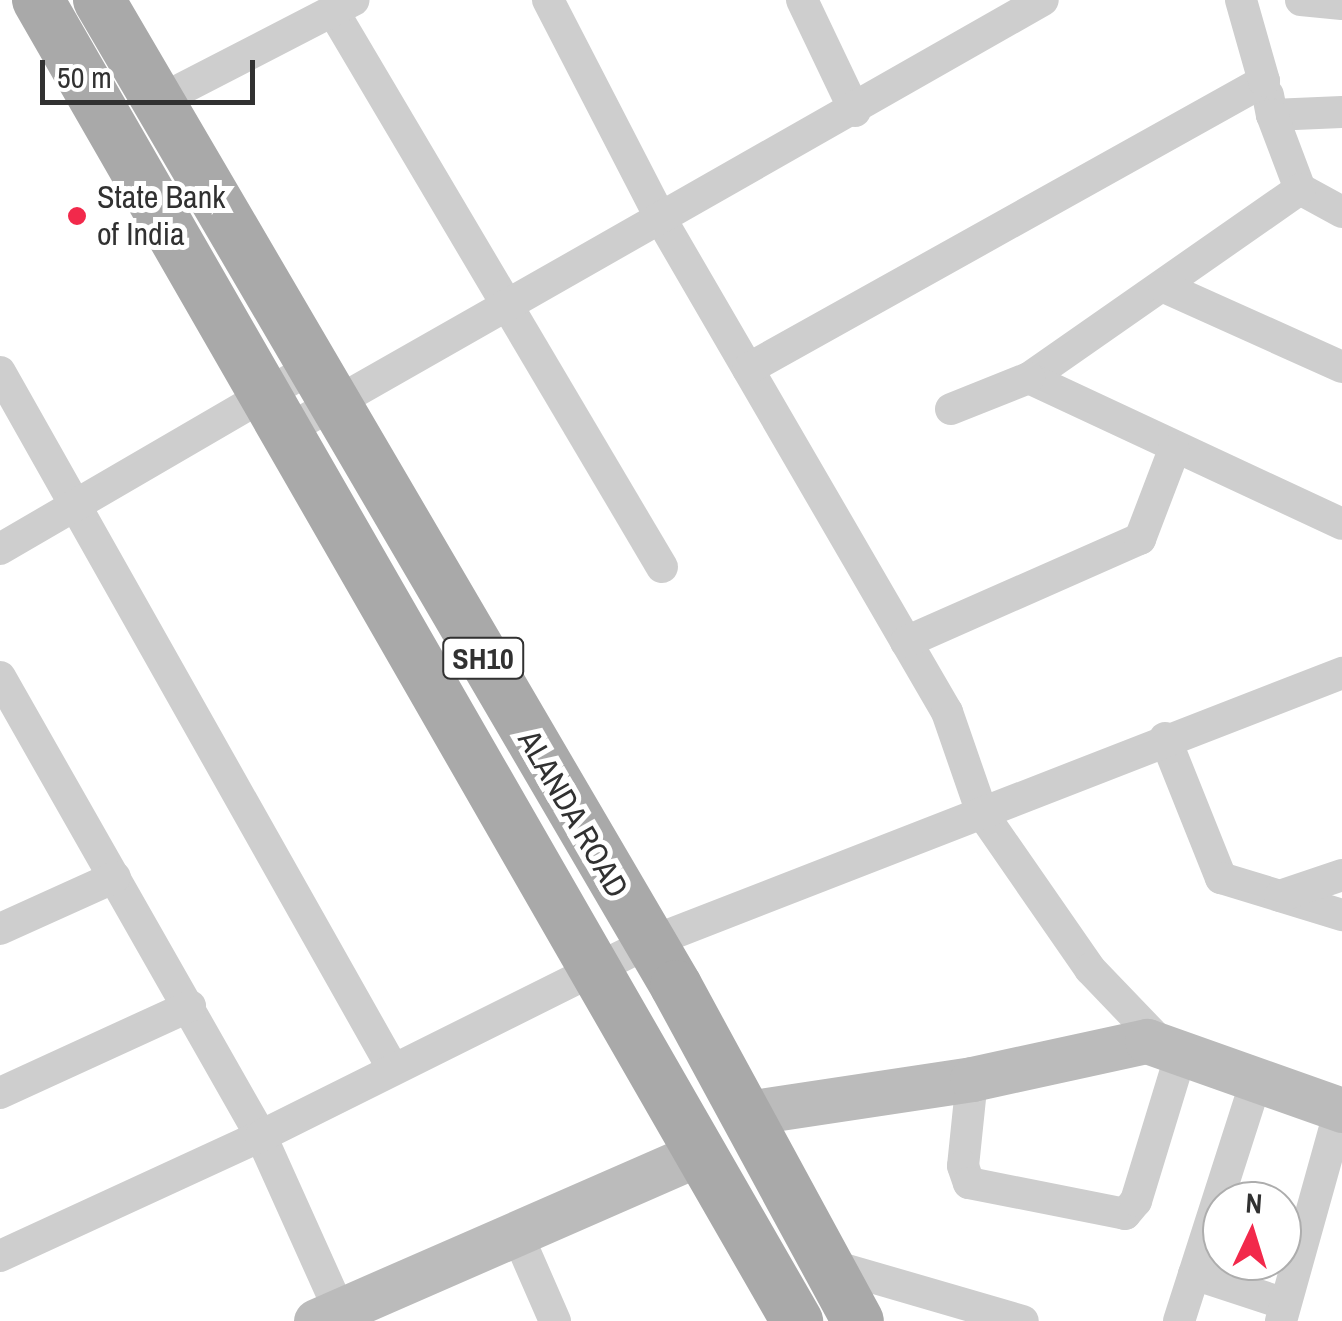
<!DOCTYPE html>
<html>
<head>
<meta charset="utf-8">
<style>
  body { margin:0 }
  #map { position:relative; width:1342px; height:1321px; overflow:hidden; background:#fff; font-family:"Archivo Narrow",sans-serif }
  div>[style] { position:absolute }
  .street>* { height:32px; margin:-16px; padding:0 16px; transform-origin:16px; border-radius:16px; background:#cecece }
  .secondary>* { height:45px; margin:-22.5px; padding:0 22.5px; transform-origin:22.5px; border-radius:22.5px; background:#bbb }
  .primary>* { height:52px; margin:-26px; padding:0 26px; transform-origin:26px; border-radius:26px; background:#a9a9a9 }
  .dots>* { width:28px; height:28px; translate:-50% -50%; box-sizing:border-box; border:5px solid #fff; border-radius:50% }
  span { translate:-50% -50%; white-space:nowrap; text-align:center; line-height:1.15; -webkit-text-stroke:10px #fff; paint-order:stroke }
  .shield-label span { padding:2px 8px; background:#fff; border:2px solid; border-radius:8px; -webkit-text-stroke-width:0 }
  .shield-label { font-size:30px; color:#313131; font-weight:700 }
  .poi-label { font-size:32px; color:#313131 }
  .left { translate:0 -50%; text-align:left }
  .street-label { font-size:32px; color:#313131 }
  .north { position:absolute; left:1202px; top:1181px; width:100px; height:100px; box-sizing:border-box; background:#fff; border:2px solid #adadad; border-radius:50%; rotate:4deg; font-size:28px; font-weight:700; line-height:40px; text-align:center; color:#313131 }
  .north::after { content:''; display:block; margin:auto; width:35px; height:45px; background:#f2294b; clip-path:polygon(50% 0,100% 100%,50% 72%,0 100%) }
  .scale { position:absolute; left:40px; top:60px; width:215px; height:45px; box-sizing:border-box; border:5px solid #313131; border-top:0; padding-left:12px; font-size:30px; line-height:35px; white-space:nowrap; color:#313131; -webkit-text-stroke:8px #fff; paint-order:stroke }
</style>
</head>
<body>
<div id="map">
  <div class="street">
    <div style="left:548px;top:0;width:249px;rotate:62.7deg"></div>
    <div style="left:662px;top:221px;width:568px;rotate:59.87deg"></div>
    <div style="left:947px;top:712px;width:107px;rotate:70.9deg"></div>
    <div style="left:982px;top:813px;width:190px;rotate:55.3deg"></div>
    <div style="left:1090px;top:969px;width:100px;rotate:46.2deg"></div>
    <div style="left:802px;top:0;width:123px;rotate:64.5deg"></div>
    <div style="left:1301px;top:0;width:41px;rotate:5.6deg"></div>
    <div style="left:333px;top:11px;width:646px;rotate:59.39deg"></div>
    <div style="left:1268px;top:95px;width:20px;rotate:79deg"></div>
    <div style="left:1272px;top:115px;width:70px;rotate:-2.5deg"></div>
    <div style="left:158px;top:101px;width:220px;rotate:-27.3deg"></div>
    <div style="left:1272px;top:115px;width:79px;rotate:69.3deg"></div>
    <div style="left:1300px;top:189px;width:48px;rotate:28.7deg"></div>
    <div style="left:1300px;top:189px;width:330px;rotate:145.1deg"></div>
    <div style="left:1029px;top:378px;width:345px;rotate:25deg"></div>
    <div style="left:1164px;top:287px;width:195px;rotate:24.2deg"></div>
    <div style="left:748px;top:369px;width:591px;rotate:-29.17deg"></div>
    <div style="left:1264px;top:81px;width:84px;rotate:-105.9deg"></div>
    <div style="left:0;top:372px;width:800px;rotate:60.58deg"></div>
    <div style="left:951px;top:409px;width:84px;rotate:-21.7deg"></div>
    <div style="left:284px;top:432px;width:873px;rotate:-29.65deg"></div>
    <div style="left:0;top:549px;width:363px;rotate:-30.2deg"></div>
    <div style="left:906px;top:642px;width:256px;rotate:-23.8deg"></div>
    <div style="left:1140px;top:539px;width:95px;rotate:-69.1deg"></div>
    <div style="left:0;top:677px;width:528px;rotate:60.38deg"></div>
    <div style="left:261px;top:1136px;width:193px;rotate:65.8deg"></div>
    <div style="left:1165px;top:738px;width:151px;rotate:68.2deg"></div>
    <div style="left:1221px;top:878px;width:127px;rotate:17deg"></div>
    <div style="left:1280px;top:896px;width:65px;rotate:-18.7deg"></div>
    <div style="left:0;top:929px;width:126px;rotate:-24.3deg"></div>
    <div style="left:972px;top:1079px;width:87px;rotate:95.9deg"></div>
    <div style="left:963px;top:1166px;width:18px;rotate:71deg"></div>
    <div style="left:969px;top:1183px;width:159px;rotate:11.2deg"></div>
    <div style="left:1125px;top:1214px;width:17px;rotate:-50deg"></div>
    <div style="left:1136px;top:1201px;width:157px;rotate:-73deg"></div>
    <div style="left:0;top:1093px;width:209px;rotate:-24.6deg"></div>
    <div style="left:517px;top:1234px;width:95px;rotate:66.4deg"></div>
    <div style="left:0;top:1256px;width:287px;rotate:-24.7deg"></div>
    <div style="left:261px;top:1136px;width:432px;rotate:-26.5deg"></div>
    <div style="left:648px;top:943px;width:745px;rotate:-21.26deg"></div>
    <div style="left:823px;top:1263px;width:208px;rotate:16.2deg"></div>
    <div style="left:1194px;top:1274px;width:96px;rotate:18.2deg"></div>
    <div style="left:1179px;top:1321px;width:258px;rotate:-72.2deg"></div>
    <div style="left:1281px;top:1321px;width:219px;rotate:-74.4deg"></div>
  </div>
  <div class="secondary">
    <div style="left:747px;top:1113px;width:228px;rotate:-8.6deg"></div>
    <div style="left:972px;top:1079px;width:179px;rotate:-12.3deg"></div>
    <div style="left:1147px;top:1041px;width:207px;rotate:19.5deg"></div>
    <div style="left:316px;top:1321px;width:421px;rotate:-23.6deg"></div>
  </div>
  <div class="primary">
    <div style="left:38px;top:0;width:1524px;rotate:60.12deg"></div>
    <div style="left:99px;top:0;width:1142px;rotate:59.66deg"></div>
    <div style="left:676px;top:986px;width:381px;rotate:61.5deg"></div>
  </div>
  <div class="dots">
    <div style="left:77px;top:216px;background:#f2294b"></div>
  </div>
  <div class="shield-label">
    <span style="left:483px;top:658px">SH10</span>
  </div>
  <div class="poi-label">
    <span class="left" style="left:97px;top:216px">State Bank<br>of India</span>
  </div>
  <div class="street-label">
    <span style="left:573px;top:814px;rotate:60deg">ALANDA ROAD</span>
  </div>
  <div class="north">N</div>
  <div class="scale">50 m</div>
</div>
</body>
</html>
